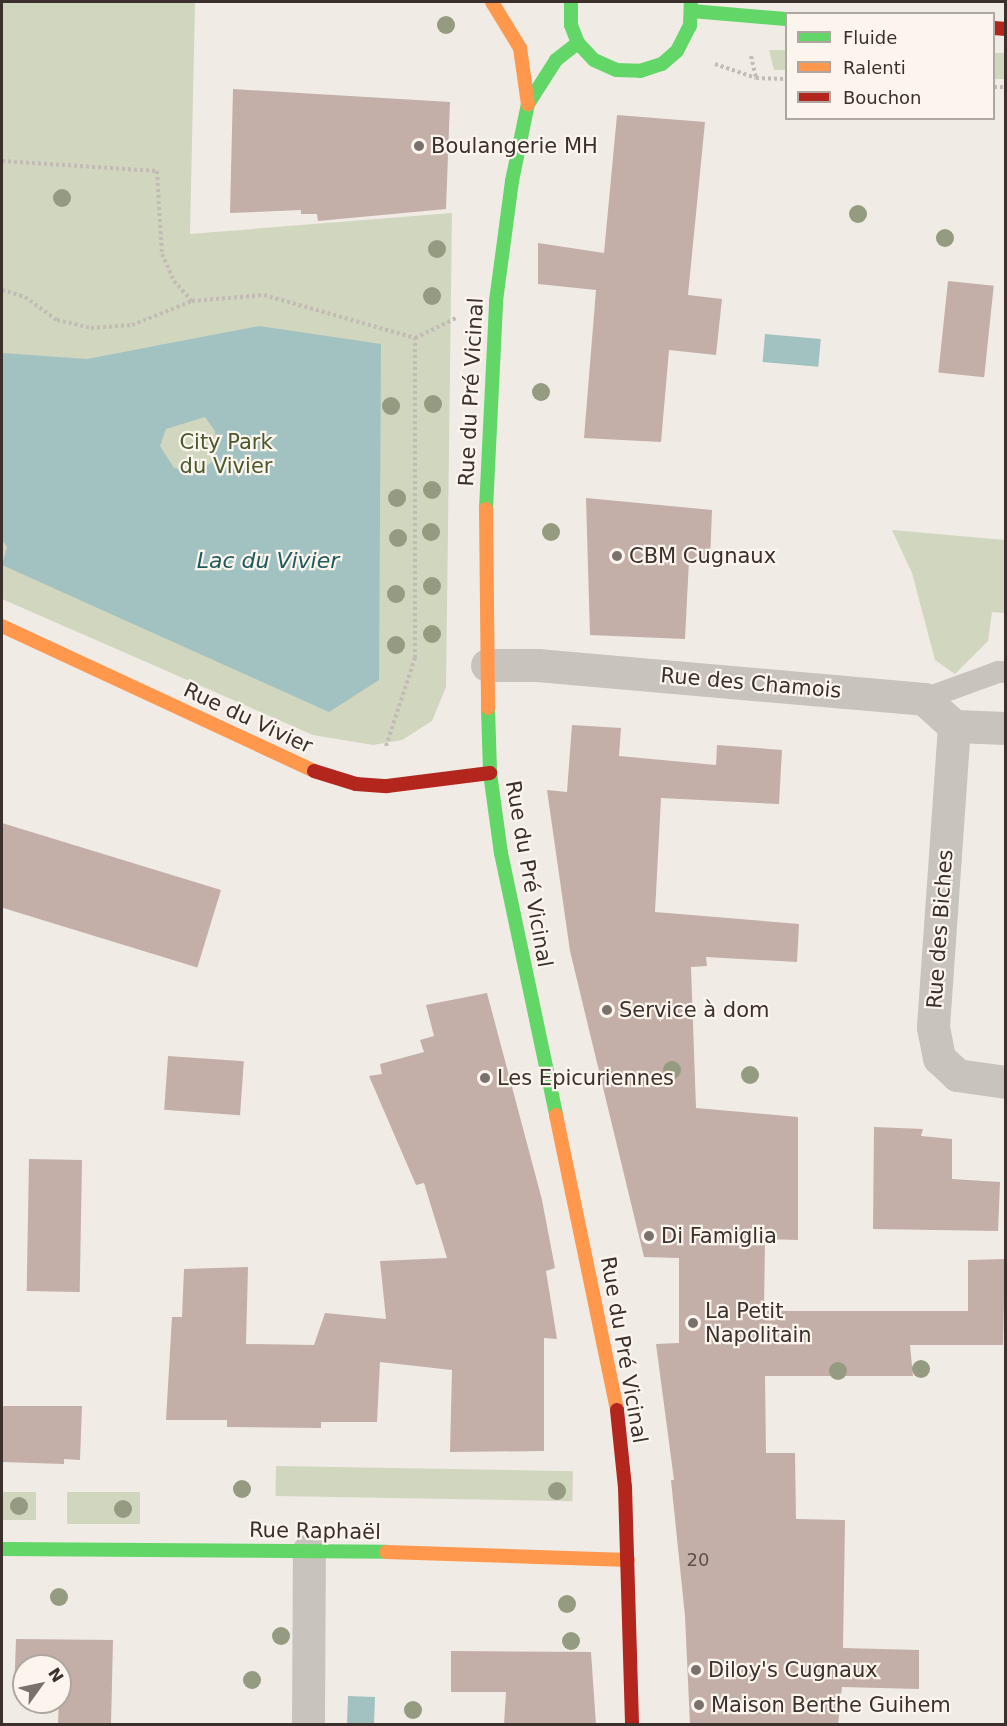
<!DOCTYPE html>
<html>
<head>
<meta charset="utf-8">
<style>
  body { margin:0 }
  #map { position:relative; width:1007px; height:1726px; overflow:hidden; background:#f0ebe5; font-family:"DejaVu Sans",sans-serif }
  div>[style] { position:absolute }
  .green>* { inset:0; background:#d1d6bf; transform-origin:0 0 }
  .water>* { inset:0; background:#a1c2c1; transform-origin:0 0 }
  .building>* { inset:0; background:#c3afa7; transform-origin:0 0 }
  .path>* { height:4px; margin-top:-2px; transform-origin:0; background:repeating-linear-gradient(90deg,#c2bbb6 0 3px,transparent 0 6px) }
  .lane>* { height:22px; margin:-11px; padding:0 11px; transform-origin:11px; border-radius:11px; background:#c9c3be }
  .street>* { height:33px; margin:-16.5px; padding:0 16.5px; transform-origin:16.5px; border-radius:16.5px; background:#c9c3be }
  .fast>* { height:14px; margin:-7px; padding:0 7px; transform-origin:7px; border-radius:7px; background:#63d668 }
  .slow>* { height:14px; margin:-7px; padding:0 7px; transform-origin:7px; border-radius:7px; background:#ff974d }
  .jam>* { height:14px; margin:-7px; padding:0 7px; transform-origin:7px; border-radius:7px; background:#b3261e }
  .trees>* { width:18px; height:18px; margin:-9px; border-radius:50%; background:#959b80 }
  .dots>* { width:16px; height:16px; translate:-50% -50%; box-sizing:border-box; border:3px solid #fbf5ee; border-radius:50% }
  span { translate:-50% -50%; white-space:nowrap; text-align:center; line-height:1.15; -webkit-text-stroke:4.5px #fbf5ee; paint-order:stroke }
  .number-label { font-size:18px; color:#5d504a }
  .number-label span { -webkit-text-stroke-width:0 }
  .poi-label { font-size:21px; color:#3b302b }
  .left { translate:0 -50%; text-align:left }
  .street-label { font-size:21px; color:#3b302b }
  .park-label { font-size:21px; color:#4a5a2e }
  .water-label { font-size:22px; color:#1f5a5e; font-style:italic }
  .frame { position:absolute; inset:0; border:3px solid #3b302b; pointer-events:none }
  .legend { position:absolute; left:785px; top:12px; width:210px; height:108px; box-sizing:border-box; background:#fbf5ee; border:2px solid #aea6a0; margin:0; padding:8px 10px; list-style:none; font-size:18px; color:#3b302b }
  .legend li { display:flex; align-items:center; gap:12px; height:30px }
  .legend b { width:30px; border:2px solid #aea6a0 }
  .north { position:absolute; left:12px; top:1654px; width:60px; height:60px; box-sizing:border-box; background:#fbf5ee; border:2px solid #aea6a0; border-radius:50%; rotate:57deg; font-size:16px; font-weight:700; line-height:24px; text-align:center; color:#3b302b }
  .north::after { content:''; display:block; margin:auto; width:21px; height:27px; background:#7a716c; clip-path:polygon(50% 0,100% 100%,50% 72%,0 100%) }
</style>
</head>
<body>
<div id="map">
  <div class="green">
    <div style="clip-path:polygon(2px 2px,195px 3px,190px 234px,452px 213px,446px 687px,432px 721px,402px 740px,373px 745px,313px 735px,2px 599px)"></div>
    <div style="clip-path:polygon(769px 50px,786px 50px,786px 70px,774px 70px)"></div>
    <div style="left:994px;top:53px;width:11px;height:26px"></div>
    <div style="clip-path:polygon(892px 530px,1005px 540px,1005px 613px,992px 612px,988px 641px,955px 674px,935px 660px,912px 573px)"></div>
    <div style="left:276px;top:1466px;width:297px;height:30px;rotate:1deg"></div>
    <div style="left:2px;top:1492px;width:34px;height:28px"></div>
    <div style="left:67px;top:1492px;width:73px;height:32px"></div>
  </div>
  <div class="water">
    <div style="clip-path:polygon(evenodd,259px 326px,381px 344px,379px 680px,329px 712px,2px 565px,7px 547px,2px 540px,2px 353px,87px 359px,259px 326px,205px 417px,215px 431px,217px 449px,212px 462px,196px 473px,174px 468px,160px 446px,166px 429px,205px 417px)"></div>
    <div style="left:765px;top:334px;width:56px;height:28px;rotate:5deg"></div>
    <div style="left:348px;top:1696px;width:27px;height:28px;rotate:2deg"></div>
  </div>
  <div class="building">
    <div style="clip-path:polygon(233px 89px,450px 102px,446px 209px,318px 221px,317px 214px,301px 214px,301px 210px,230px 213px)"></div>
    <div style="clip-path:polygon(617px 115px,705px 122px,688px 295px,722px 299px,716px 355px,669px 350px,661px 442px,584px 438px,596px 290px,538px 284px,538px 243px,604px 253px)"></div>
    <div style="left:948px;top:281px;width:46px;height:92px;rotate:6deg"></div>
    <div style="clip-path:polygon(586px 498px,712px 510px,710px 561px,689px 560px,685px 639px,590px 635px)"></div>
    <div style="clip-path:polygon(572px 725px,621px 728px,619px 756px,716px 765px,717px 745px,782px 750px,779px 804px,661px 798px,655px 912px,799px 924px,797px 962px,706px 957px,707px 966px,691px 967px,696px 1108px,798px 1117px,798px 1240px,765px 1239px,764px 1311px,968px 1311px,968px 1260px,1005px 1259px,1003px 1345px,910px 1345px,913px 1376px,765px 1376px,766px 1453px,795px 1453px,796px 1519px,845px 1520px,843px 1648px,919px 1650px,919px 1689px,842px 1687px,838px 1725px,690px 1725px,685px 1616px,671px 1480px,674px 1480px,656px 1344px,679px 1343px,679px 1258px,644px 1257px,570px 951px,547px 790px,567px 792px)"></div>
    <div style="left:2px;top:823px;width:229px;height:81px;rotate:17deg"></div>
    <div style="clip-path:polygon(487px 993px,542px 1200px,555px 1268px,546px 1271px,557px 1339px,544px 1338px,544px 1451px,450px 1452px,452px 1370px,380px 1362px,377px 1422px,321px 1422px,321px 1428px,227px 1427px,227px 1420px,166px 1420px,172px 1317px,182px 1317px,184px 1269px,248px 1267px,246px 1344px,314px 1345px,325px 1313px,386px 1319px,380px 1261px,447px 1258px,424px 1183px,416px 1185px,369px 1076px,382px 1074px,380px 1064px,424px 1052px,420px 1040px,434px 1036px,426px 1005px)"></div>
    <div style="left:168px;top:1056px;width:76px;height:54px;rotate:4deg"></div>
    <div style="clip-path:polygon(874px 1127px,923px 1129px,921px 1136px,952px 1139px,952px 1179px,1000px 1182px,998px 1231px,873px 1229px)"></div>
    <div style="left:82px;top:1160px;width:132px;height:53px;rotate:91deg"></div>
    <div style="clip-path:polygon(2px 1406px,82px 1406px,80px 1460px,64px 1459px,64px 1464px,2px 1462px)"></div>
    <div style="clip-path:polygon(16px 1639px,113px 1640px,111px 1725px,58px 1725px,60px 1666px,24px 1666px,24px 1694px,14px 1693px)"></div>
    <div style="clip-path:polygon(451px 1651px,591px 1652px,596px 1725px,504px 1725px,506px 1692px,451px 1692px)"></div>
  </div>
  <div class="path">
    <div style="left:751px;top:56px;width:23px;rotate:77deg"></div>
    <div style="left:715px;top:64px;width:43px;rotate:18.9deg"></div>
    <div style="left:756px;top:78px;width:30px;rotate:2deg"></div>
    <div style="left:994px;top:87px;width:12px"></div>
    <div style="left:2px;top:161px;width:155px;rotate:3.7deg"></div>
    <div style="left:157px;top:171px;width:83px;rotate:86.6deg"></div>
    <div style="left:162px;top:254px;width:30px;rotate:66deg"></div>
    <div style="left:174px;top:281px;width:27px;rotate:48deg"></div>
    <div style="left:2px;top:290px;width:24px;rotate:17deg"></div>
    <div style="left:25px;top:297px;width:39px;rotate:36deg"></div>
    <div style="left:57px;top:320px;width:35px;rotate:13deg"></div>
    <div style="left:91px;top:328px;width:41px;rotate:-4.2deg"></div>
    <div style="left:132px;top:325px;width:65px;rotate:-21.8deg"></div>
    <div style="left:192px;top:301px;width:72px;rotate:-4.8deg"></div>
    <div style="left:264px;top:295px;width:157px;rotate:15.9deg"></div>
    <div style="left:415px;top:338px;width:46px;rotate:-26deg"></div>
    <div style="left:386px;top:746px;width:93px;rotate:-71.8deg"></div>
    <div style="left:415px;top:658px;width:320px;rotate:-90deg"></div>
  </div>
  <div class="lane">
    <div style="left:924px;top:699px;width:79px;rotate:-20deg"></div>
    <div style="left:998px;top:672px;width:8px"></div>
  </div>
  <div class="street">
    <div style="left:487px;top:665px;width:50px"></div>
    <div style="left:537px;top:665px;width:388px;rotate:5deg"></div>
    <div style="left:924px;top:699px;width:40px;rotate:42deg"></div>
    <div style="left:954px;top:726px;width:52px;rotate:2.2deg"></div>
    <div style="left:954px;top:726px;width:302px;rotate:94deg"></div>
    <div style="left:933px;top:1027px;width:32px;rotate:79deg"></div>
    <div style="left:939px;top:1058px;width:25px;rotate:43deg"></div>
    <div style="left:957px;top:1075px;width:49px;rotate:8.1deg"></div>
    <div style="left:308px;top:1724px;width:174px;rotate:-89.7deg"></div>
  </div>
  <div class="fast">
    <div style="left:571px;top:2px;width:23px;rotate:90deg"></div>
    <div style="left:571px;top:25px;width:19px;rotate:69deg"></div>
    <div style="left:578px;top:43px;width:23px;rotate:47deg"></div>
    <div style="left:594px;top:60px;width:24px;rotate:24deg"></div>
    <div style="left:616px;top:70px;width:24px;rotate:2deg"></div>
    <div style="left:640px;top:71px;width:23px;rotate:-18deg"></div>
    <div style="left:662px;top:64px;width:20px;rotate:-41deg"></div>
    <div style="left:677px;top:51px;width:28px;rotate:-63deg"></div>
    <div style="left:690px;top:26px;width:24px;rotate:-88deg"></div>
    <div style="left:692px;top:11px;width:94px;rotate:4.9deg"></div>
    <div style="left:486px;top:509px;width:208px;rotate:-87.2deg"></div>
    <div style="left:496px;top:301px;width:121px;rotate:-82.4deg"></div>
    <div style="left:512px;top:181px;width:79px;rotate:-78.3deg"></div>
    <div style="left:528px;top:104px;width:52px;rotate:-57.5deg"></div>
    <div style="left:556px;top:60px;width:28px;rotate:-38deg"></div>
    <div style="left:488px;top:708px;width:65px;rotate:88.2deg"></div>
    <div style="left:490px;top:773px;width:81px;rotate:82.2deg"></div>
    <div style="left:501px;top:853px;width:268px;rotate:78.1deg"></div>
    <div style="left:2px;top:1549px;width:384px;rotate:0.4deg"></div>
  </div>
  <div class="slow">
    <div style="left:492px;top:2px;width:54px;rotate:58.7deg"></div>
    <div style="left:520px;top:48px;width:57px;rotate:81.9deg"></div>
    <div style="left:486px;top:509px;width:199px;rotate:89.4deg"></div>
    <div style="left:2px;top:626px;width:344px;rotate:24.9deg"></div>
    <div style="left:556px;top:1115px;width:301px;rotate:78.3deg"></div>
    <div style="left:386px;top:1552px;width:242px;rotate:1.9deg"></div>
  </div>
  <div class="jam">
    <div style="left:994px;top:28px;width:12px;rotate:5deg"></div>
    <div style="left:314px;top:771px;width:44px;rotate:17.2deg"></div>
    <div style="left:356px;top:784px;width:31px;rotate:4deg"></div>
    <div style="left:387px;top:786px;width:104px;rotate:-7.2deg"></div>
    <div style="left:617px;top:1410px;width:77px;rotate:84.1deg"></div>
    <div style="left:625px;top:1487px;width:237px;rotate:88.3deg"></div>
  </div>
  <div class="trees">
    <div style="left:446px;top:25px"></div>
    <div style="left:62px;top:198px"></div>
    <div style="left:858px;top:214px"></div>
    <div style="left:945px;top:238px"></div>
    <div style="left:437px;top:249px"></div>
    <div style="left:432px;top:296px"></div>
    <div style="left:541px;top:392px"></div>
    <div style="left:433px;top:404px"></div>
    <div style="left:391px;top:406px"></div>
    <div style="left:432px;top:490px"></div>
    <div style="left:397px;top:498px"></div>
    <div style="left:431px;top:532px"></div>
    <div style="left:551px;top:532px"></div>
    <div style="left:398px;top:538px"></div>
    <div style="left:432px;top:586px"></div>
    <div style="left:396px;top:594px"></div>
    <div style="left:432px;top:634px"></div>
    <div style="left:396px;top:645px"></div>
    <div style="left:672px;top:1070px"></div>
    <div style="left:750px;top:1075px"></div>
    <div style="left:921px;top:1369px"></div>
    <div style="left:838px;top:1371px"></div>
    <div style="left:242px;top:1489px"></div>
    <div style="left:557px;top:1491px"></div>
    <div style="left:19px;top:1506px"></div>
    <div style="left:123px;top:1509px"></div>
    <div style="left:59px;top:1597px"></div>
    <div style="left:567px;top:1604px"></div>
    <div style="left:281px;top:1636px"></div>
    <div style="left:571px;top:1641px"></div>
    <div style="left:252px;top:1680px"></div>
    <div style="left:413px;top:1710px"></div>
  </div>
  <div class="dots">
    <div style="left:419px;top:146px;background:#7a716c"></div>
    <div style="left:617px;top:556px;background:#7a716c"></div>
    <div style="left:607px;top:1010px;background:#7a716c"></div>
    <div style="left:485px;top:1078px;background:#7a716c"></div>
    <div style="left:649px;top:1236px;background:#7a716c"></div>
    <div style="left:693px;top:1323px;background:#7a716c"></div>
    <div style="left:696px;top:1670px;background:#7a716c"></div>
    <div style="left:699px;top:1705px;background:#7a716c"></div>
  </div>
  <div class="number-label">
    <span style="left:698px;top:1560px">20</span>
  </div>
  <div class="poi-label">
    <span class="left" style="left:431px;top:146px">Boulangerie MH</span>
    <span class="left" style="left:629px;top:556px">CBM Cugnaux</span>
    <span class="left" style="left:619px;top:1010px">Service à dom</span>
    <span class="left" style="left:497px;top:1078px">Les Epicuriennes</span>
    <span class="left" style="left:661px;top:1236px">Di Famiglia</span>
    <span class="left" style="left:705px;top:1323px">La Petit<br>Napolitain</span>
    <span class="left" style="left:708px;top:1670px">Diloy's Cugnaux</span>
    <span class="left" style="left:711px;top:1705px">Maison Berthe Guihem</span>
  </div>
  <div class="street-label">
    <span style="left:471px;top:392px;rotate:-87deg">Rue du Pré Vicinal</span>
    <span style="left:751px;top:683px;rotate:5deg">Rue des Chamois</span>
    <span style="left:248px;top:718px;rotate:25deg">Rue du Vivier</span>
    <span style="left:529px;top:874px;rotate:80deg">Rue du Pré Vicinal</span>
    <span style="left:940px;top:929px;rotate:-86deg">Rue des Biches</span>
    <span style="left:624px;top:1350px;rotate:80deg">Rue du Pré Vicinal</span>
    <span style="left:315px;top:1531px;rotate:1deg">Rue Raphaël</span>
  </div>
  <div class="park-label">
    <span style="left:226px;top:454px">City Park<br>du Vivier</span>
  </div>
  <div class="water-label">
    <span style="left:268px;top:561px">Lac du Vivier</span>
  </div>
  <div class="frame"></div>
  <ul class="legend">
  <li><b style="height:8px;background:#63d668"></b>Fluide</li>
  <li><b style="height:8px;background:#ff974d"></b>Ralenti</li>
  <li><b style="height:8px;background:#b3261e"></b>Bouchon</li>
  </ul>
  <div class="north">N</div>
</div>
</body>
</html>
